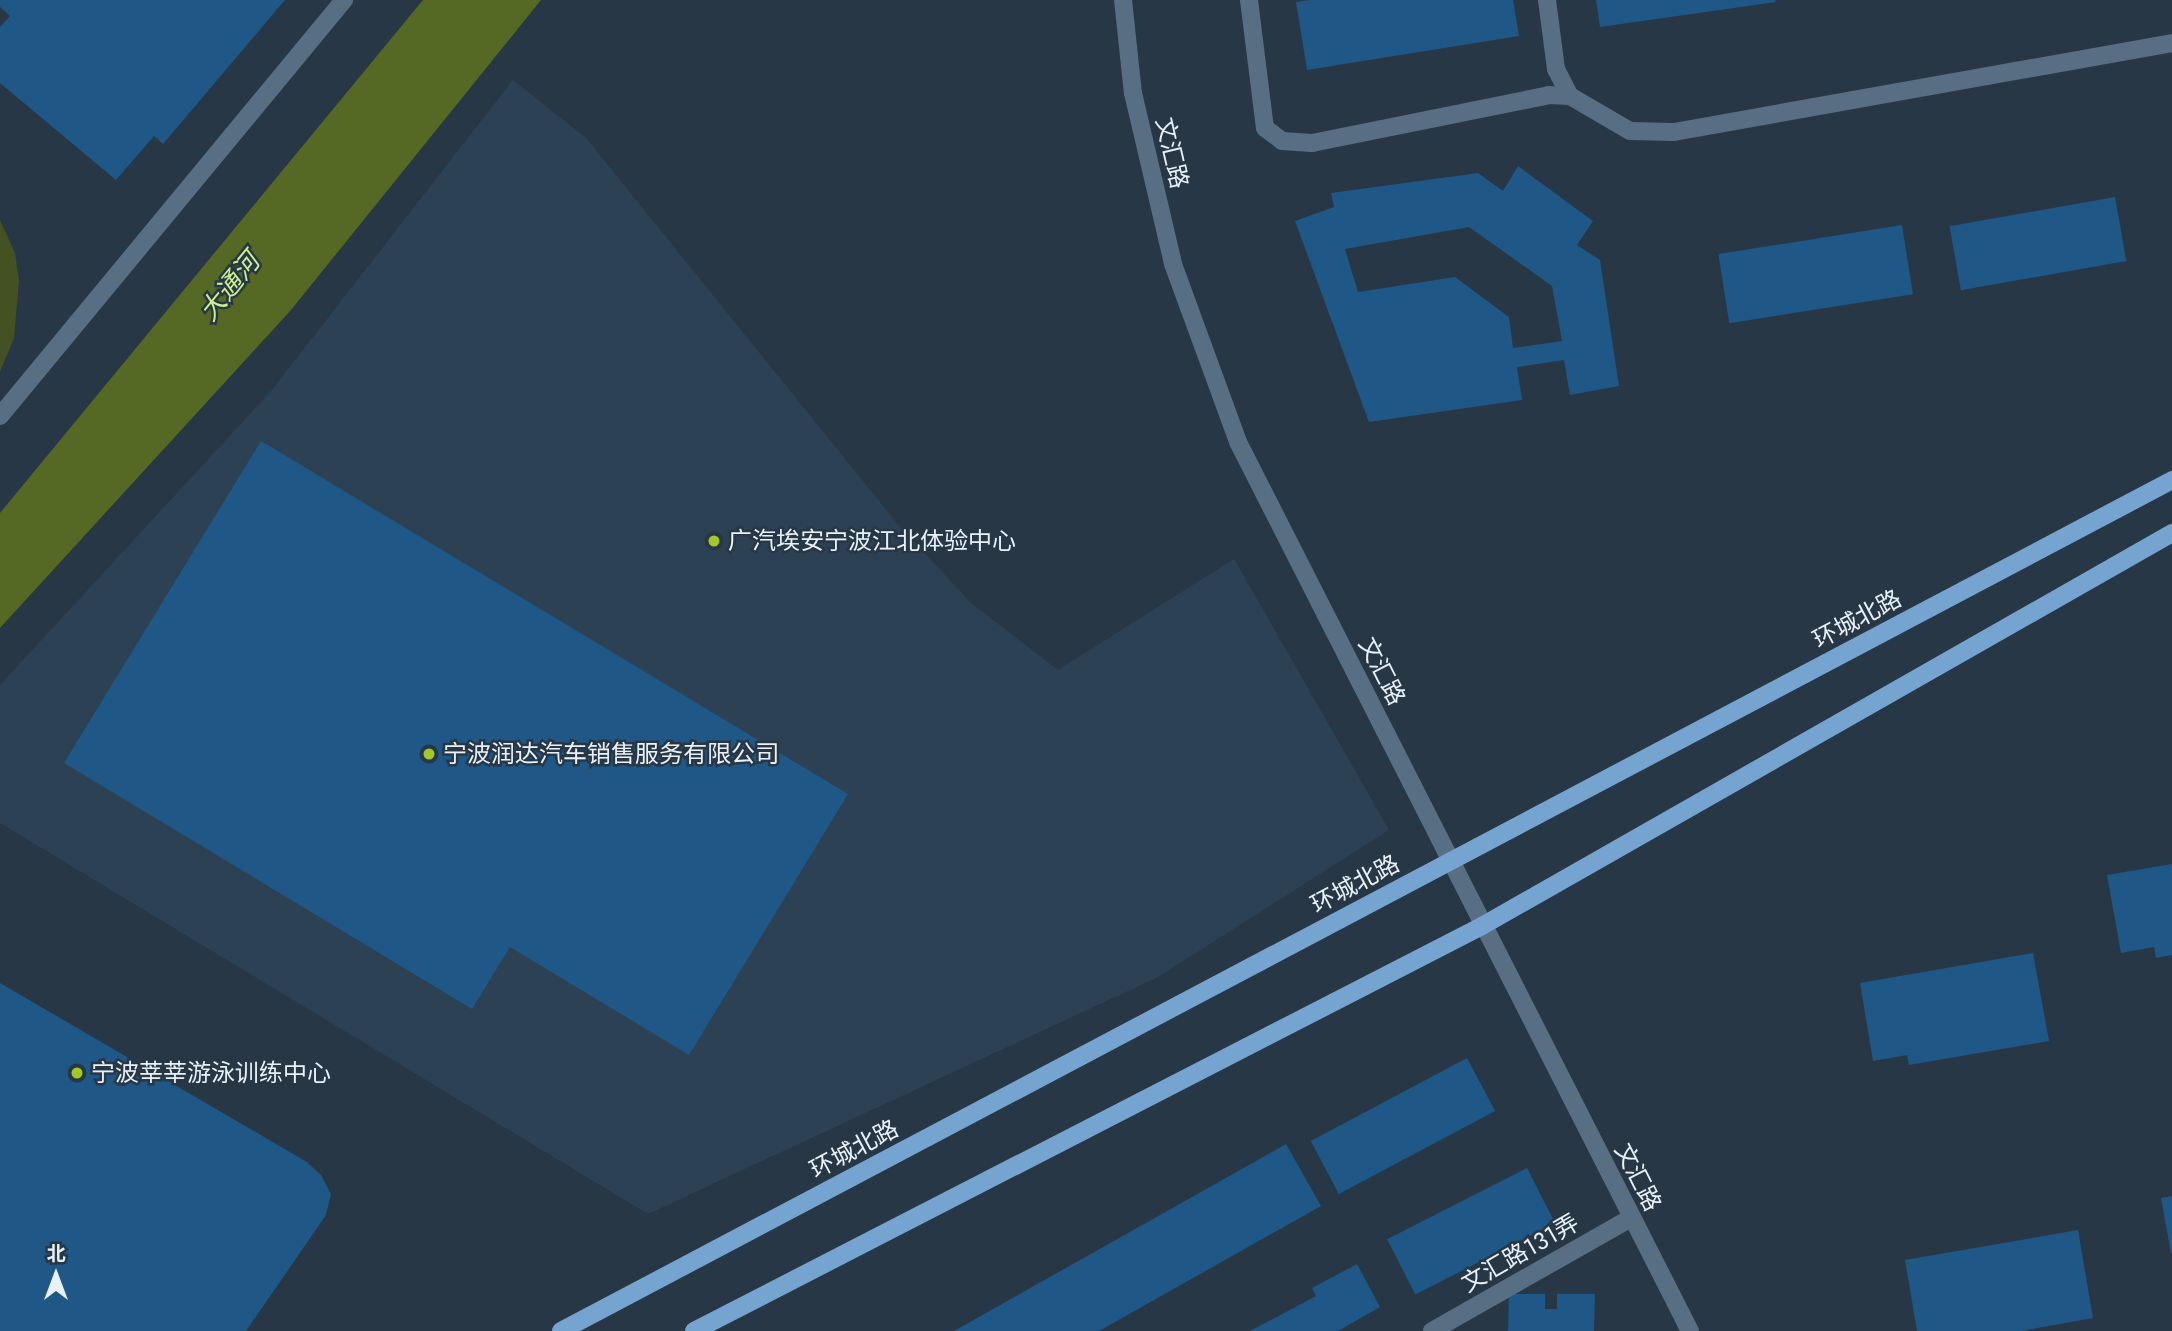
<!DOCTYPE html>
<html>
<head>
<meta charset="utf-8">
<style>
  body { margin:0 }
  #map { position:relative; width:2172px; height:1331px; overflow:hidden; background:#283745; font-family:Jost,"Noto Sans SC",sans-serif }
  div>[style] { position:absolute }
  .built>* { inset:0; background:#2d4155 }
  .green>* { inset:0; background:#445123 }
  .water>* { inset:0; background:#566924 }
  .building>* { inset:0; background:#1f5786; transform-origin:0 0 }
  .minor>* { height:18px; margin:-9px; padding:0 9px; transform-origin:9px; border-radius:9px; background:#576e83 }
  .major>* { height:18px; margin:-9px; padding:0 9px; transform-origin:9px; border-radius:9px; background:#76a4d0 }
  .dots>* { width:19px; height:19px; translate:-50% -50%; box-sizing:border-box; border:4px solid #283745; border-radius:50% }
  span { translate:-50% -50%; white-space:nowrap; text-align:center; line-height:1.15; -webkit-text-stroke:5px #283745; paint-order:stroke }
  .street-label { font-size:24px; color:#e8f1fa }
  .poi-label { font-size:24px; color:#e8f1fa }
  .left { translate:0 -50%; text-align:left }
  .water-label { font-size:26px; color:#cfee8d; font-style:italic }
  .north { position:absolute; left:21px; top:1240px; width:70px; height:70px; -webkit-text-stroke:5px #283745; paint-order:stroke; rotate:0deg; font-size:19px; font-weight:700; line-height:28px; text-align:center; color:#e8f1fa }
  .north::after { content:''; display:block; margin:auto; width:24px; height:32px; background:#e8f1fa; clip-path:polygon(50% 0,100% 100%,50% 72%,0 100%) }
</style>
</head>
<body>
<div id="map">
  <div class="built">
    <div style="clip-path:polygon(513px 80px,586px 138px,896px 522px,971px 603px,1058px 670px,1234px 559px,1389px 830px,1158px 977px,648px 1214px,0 823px,0 685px,272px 390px)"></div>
  </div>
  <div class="green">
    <div style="clip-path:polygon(0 220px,15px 253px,19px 281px,14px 338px,0 372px)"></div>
  </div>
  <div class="water">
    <div style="clip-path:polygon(423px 0,541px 0,291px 310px,0 628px,0 513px)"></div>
  </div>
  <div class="building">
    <div style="clip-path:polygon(0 0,285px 0,163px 144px,154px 136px,116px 180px,0 83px,0 27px,10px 16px,0 7px)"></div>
    <div style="clip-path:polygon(1309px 0,1513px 0,1519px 36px,1307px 70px,1296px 2px)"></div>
    <div style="clip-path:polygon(1596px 0,1775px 0,1776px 2px,1600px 27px)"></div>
    <div style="clip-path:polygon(evenodd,1518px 166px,1593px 221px,1577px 245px,1600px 260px,1619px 386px,1570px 395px,1564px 360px,1517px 367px,1522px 400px,1369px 422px,1295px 221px,1334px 207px,1331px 193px,1478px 173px,1503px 191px,1518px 166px,1469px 227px,1552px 286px,1562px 341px,1513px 348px,1509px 317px,1455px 277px,1358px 292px,1345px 249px,1469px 227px)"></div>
    <div style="left:2115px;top:197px;width:65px;height:168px;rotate:80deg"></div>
    <div style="left:1902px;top:225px;width:70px;height:186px;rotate:81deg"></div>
    <div style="clip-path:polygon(261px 441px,848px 794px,689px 1055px,510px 947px,472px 1009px,64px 763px)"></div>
    <div style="clip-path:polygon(2172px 864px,2172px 955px,2156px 958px,2154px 947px,2121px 953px,2107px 875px)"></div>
    <div style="clip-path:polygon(2033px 953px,2049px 1041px,1909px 1065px,1907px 1055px,1873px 1061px,1860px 983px)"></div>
    <div style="clip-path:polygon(0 983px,307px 1162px,321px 1175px,331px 1194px,326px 1215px,246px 1331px,0 1331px)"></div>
    <div style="left:1467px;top:1058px;width:60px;height:177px;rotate:62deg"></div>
    <div style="clip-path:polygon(1286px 1144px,1321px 1206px,1099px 1331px,954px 1331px)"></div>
    <div style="left:1527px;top:1168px;width:62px;height:157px;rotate:63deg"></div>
    <div style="clip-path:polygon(2172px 1196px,2172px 1253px,2171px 1253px,2161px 1198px)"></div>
    <div style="clip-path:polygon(2078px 1230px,2093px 1318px,2021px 1331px,1917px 1331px,1905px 1260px)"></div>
    <div style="clip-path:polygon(1357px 1264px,1380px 1307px,1338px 1331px,1250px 1331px,1316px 1296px,1312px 1288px)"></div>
    <div style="clip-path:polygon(1509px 1294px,1545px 1294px,1545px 1309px,1557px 1309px,1557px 1294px,1595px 1294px,1594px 1331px,1508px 1331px)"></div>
  </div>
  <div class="minor">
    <div style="left:1123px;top:0;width:94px;rotate:83.9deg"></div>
    <div style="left:1133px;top:93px;width:176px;rotate:76.8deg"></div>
    <div style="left:1173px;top:264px;width:189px;rotate:69.9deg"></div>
    <div style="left:1238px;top:442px;width:997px;rotate:63.05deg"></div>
    <div style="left:1249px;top:0;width:129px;rotate:82.9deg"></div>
    <div style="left:1265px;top:128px;width:21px;rotate:37deg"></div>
    <div style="left:1282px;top:141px;width:30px;rotate:4deg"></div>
    <div style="left:1312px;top:143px;width:242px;rotate:-11.4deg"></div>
    <div style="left:1549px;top:95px;width:21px;rotate:3deg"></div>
    <div style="left:1570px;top:96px;width:69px;rotate:30.3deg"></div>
    <div style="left:1630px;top:131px;width:44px;rotate:1.3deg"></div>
    <div style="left:1674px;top:132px;width:506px;rotate:-10.13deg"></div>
    <div style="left:1547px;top:0;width:70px;rotate:82.6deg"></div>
    <div style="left:1556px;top:69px;width:30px;rotate:63deg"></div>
    <div style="left:0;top:416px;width:540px;rotate:-50.41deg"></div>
    <div style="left:1432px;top:1331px;width:229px;rotate:-29.6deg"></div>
  </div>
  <div class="major">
    <div style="left:561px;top:1331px;width:1822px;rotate:-27.84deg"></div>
    <div style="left:694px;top:1331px;width:886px;rotate:-27.2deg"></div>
    <div style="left:1482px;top:926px;width:794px;rotate:-29.66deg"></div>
  </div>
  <div class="dots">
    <div style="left:714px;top:541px;background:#a2c928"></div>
    <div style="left:429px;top:754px;background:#a2c928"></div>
    <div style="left:77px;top:1073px;background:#a2c928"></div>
  </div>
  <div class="street-label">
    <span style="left:1172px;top:153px;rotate:77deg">文汇路</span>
    <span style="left:1857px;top:619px;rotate:-28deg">环城北路</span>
    <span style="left:1382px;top:671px;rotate:63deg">文汇路</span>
    <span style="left:1355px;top:884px;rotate:-28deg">环城北路</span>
    <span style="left:854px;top:1149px;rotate:-28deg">环城北路</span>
    <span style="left:1638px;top:1177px;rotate:63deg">文汇路</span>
    <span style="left:1520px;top:1253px;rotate:-30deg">文汇路131弄</span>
  </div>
  <div class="poi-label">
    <span class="left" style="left:728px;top:541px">广汽埃安宁波江北体验中心</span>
    <span class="left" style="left:443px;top:754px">宁波润达汽车销售服务有限公司</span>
    <span class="left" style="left:91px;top:1073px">宁波莘莘游泳训练中心</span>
  </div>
  <div class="water-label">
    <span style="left:230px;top:287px;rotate:-51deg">大通河</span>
  </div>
  <div class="north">北</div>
</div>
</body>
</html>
